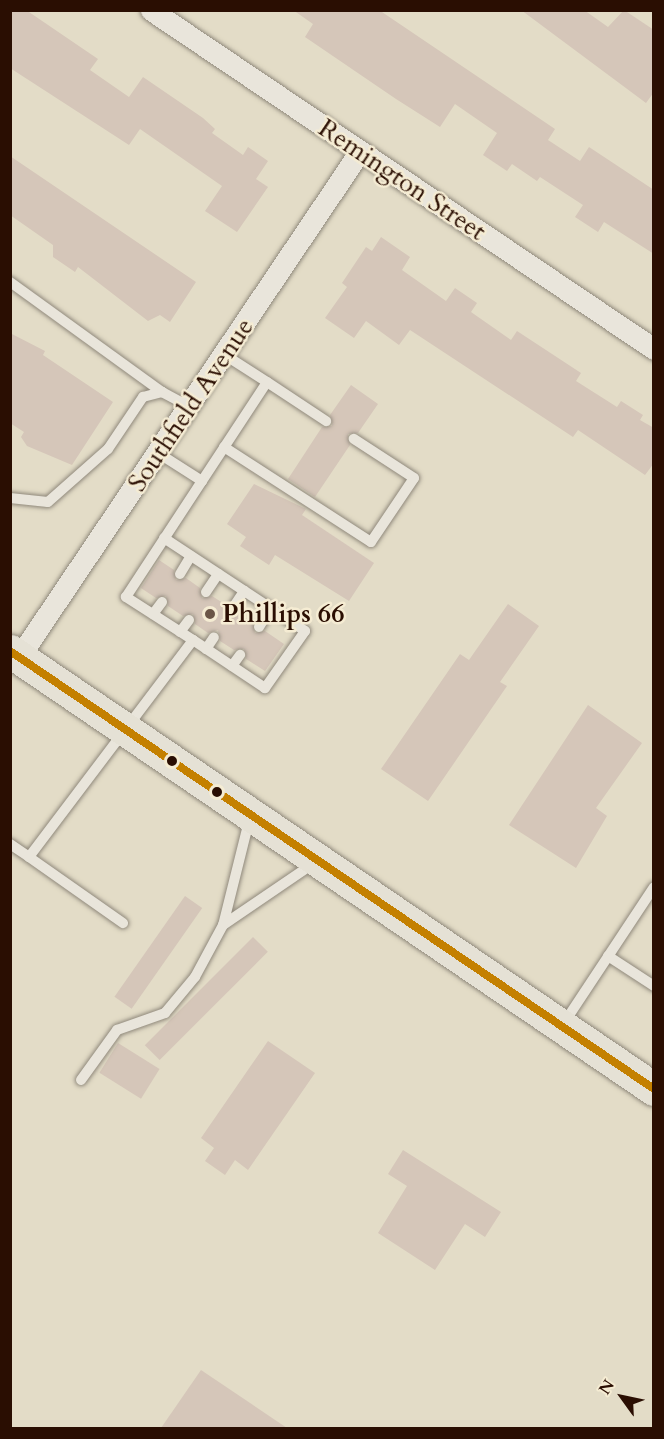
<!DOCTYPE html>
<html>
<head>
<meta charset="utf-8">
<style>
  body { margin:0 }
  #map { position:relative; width:664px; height:1439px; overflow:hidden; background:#e3dcc7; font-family:Cardo,serif }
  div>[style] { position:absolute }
  .building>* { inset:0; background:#d5c6b9; transform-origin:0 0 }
  .roads { filter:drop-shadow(0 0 2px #90897c) drop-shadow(0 0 2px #90897c) }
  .lane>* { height:10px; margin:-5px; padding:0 5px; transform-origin:5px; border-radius:5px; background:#e9e5db }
  .street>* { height:21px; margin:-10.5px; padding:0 10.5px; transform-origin:10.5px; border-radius:10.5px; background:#e9e5db }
  .highway>* { height:33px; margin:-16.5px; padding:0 16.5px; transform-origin:16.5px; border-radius:16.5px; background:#e5e1d5 }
  .bus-1>* { height:8px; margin:-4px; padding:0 4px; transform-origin:4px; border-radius:4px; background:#c48000 }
  .dots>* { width:16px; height:16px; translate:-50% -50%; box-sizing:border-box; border:3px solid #f5ecd3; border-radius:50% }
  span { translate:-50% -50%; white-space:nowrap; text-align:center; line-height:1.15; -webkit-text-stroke:5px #f5ecd3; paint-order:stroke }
  .street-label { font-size:26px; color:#2a0e02 }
  .poi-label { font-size:26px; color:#2a0e02; font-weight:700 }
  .left { translate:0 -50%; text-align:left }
  .frame { position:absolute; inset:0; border:12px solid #2a0e02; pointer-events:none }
  .north { position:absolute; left:592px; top:1367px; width:60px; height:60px; -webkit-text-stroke:4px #f5ecd3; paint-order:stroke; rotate:303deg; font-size:16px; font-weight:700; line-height:24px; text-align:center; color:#2a0e02 }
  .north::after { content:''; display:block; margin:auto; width:21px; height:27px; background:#2a0e02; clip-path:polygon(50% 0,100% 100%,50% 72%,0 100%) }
</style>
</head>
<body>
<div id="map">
  <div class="building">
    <div style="clip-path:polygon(10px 10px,26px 10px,98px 59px,90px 70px,129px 97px,143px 77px,203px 118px,215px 129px,212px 133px,243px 155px,248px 147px,268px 161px,256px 179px,268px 187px,237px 232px,205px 211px,222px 186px,140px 129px,129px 145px,10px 68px)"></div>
    <div style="clip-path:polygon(293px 10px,379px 10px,555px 129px,548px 140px,580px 161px,589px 147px,654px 190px,654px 254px,604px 222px,598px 232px,575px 217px,583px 205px,540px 177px,537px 181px,512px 164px,507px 171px,483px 155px,497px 133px,455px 104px,440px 127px,396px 99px,305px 37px,313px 24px)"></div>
    <div style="clip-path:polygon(521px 10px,584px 10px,608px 27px,624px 10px,654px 30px,654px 92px,646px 103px)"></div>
    <div style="clip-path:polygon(10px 156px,196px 282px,170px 322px,160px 315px,148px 321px,78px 267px,75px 272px,53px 257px,53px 245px,10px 215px)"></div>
    <div style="clip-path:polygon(381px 237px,410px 257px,402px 270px,446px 301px,455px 288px,477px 303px,471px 312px,511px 340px,517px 331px,581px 373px,576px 381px,617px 407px,621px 401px,643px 415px,640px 420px,654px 428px,654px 463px,645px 475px,578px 430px,573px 437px,410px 330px,399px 345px,366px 321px,354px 338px,325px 318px,347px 287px,342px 283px,366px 247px,372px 251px)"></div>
    <div style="clip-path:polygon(10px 333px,45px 351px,43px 355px,113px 402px,72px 465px,27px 446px,21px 437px,24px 432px,10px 423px)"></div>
    <div style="clip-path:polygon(351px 385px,378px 404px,358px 433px,348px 434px,350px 445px,315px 497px,288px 479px,322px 427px,332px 426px,330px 415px)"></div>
    <div style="clip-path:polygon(254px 484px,306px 509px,302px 515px,374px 563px,349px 601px,275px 555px,269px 565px,240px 546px,246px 537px,227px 524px)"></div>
    <div style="clip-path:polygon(159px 560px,174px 570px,176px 580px,186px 578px,200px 588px,202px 598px,212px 596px,226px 605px,228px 615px,238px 613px,253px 623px,255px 633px,265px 631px,284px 644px,265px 671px,246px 659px,244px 649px,234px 650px,220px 641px,218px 630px,208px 633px,195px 624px,193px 614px,183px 616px,168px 606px,166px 596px,156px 598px,141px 588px)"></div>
    <div style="clip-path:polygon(508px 604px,539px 626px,500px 682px,507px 686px,428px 801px,381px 769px,460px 654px,469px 660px)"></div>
    <div style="clip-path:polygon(588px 705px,642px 743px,596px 808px,607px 816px,576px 868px,509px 825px)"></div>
    <div style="left:185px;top:896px;width:21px;height:123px;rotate:35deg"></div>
    <div style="left:253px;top:937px;width:21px;height:153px;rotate:45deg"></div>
    <div style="clip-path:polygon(268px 1041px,315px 1073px,248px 1170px,235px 1160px,225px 1175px,205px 1161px,214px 1148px,201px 1138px)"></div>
    <div style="left:118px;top:1043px;width:49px;height:35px;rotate:32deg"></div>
    <div style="clip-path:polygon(403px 1150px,501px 1212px,485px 1237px,465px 1224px,435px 1270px,378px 1233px,407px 1186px,388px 1174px)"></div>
    <div style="clip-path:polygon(201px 1370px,287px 1428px,161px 1428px)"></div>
  </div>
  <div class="roads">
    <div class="lane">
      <div style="left:10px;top:282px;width:188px;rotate:35.9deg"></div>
      <div style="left:267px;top:382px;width:71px;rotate:33.5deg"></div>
      <div style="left:224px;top:447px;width:175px;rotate:32.9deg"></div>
      <div style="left:371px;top:542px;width:77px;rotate:-56.1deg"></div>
      <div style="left:414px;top:478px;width:72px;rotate:-147deg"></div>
      <div style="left:202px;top:481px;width:118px;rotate:-56.7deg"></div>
      <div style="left:267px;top:382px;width:50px;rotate:-147.3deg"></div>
      <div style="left:10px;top:498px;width:38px;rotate:6deg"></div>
      <div style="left:48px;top:502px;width:80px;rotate:-41.5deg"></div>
      <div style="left:108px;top:449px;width:63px;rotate:-56.1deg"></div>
      <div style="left:143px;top:397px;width:20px;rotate:-15deg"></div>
      <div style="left:162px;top:392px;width:30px;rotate:28deg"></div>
      <div style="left:164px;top:538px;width:169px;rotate:33.4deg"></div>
      <div style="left:305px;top:631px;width:70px;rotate:125.1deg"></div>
      <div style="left:265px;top:688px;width:87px;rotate:-146.3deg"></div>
      <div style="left:180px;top:574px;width:21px;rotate:-59deg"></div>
      <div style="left:206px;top:592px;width:22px;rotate:-56deg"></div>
      <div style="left:232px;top:609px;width:22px;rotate:-56deg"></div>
      <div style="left:153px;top:614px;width:15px;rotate:-53deg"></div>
      <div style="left:259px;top:627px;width:22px;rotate:-58deg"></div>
      <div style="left:180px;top:632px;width:15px;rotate:-53deg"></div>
      <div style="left:206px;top:649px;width:14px;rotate:-56deg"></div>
      <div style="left:232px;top:666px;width:14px;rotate:-54deg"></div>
      <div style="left:250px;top:817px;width:111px;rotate:104deg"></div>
      <div style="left:223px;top:925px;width:110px;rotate:-34.3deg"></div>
      <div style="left:10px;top:844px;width:23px;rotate:34deg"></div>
      <div style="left:29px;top:857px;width:272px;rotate:-52.9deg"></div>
      <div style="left:193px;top:640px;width:80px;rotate:-147.3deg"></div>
      <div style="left:126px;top:597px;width:139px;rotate:-56.8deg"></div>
      <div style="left:202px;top:481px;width:52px;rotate:-147.5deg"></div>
      <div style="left:29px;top:857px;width:115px;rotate:35.1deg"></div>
      <div style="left:608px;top:956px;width:55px;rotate:33.1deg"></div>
      <div style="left:564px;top:1023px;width:163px;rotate:-56.5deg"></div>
      <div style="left:81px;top:1080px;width:62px;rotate:-54.2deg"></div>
      <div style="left:117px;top:1030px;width:51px;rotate:-19.5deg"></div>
      <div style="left:165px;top:1013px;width:47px;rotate:-50.2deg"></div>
      <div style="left:195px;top:977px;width:59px;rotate:-61.7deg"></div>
    </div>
    <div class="street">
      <div style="left:151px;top:10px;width:607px;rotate:33.98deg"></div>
      <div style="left:19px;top:657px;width:610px;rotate:-56.02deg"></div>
    </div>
    <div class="highway">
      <div style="left:10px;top:651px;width:779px;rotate:34.22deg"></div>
    </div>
  </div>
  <div class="bus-1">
    <div style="left:10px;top:651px;width:779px;rotate:34.22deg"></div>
  </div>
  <div class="dots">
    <div style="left:210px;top:614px;background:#6b5647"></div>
    <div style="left:172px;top:761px;background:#2a0e02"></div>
    <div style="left:217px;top:792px;background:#2a0e02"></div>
  </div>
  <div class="street-label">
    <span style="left:402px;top:180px;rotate:34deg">Remington Street</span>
    <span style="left:191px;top:405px;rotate:-56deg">Southfield Avenue</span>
  </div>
  <div class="poi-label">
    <span class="left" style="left:222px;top:614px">Phillips 66</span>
  </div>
  <div class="frame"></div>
  <div class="north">N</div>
</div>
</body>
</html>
